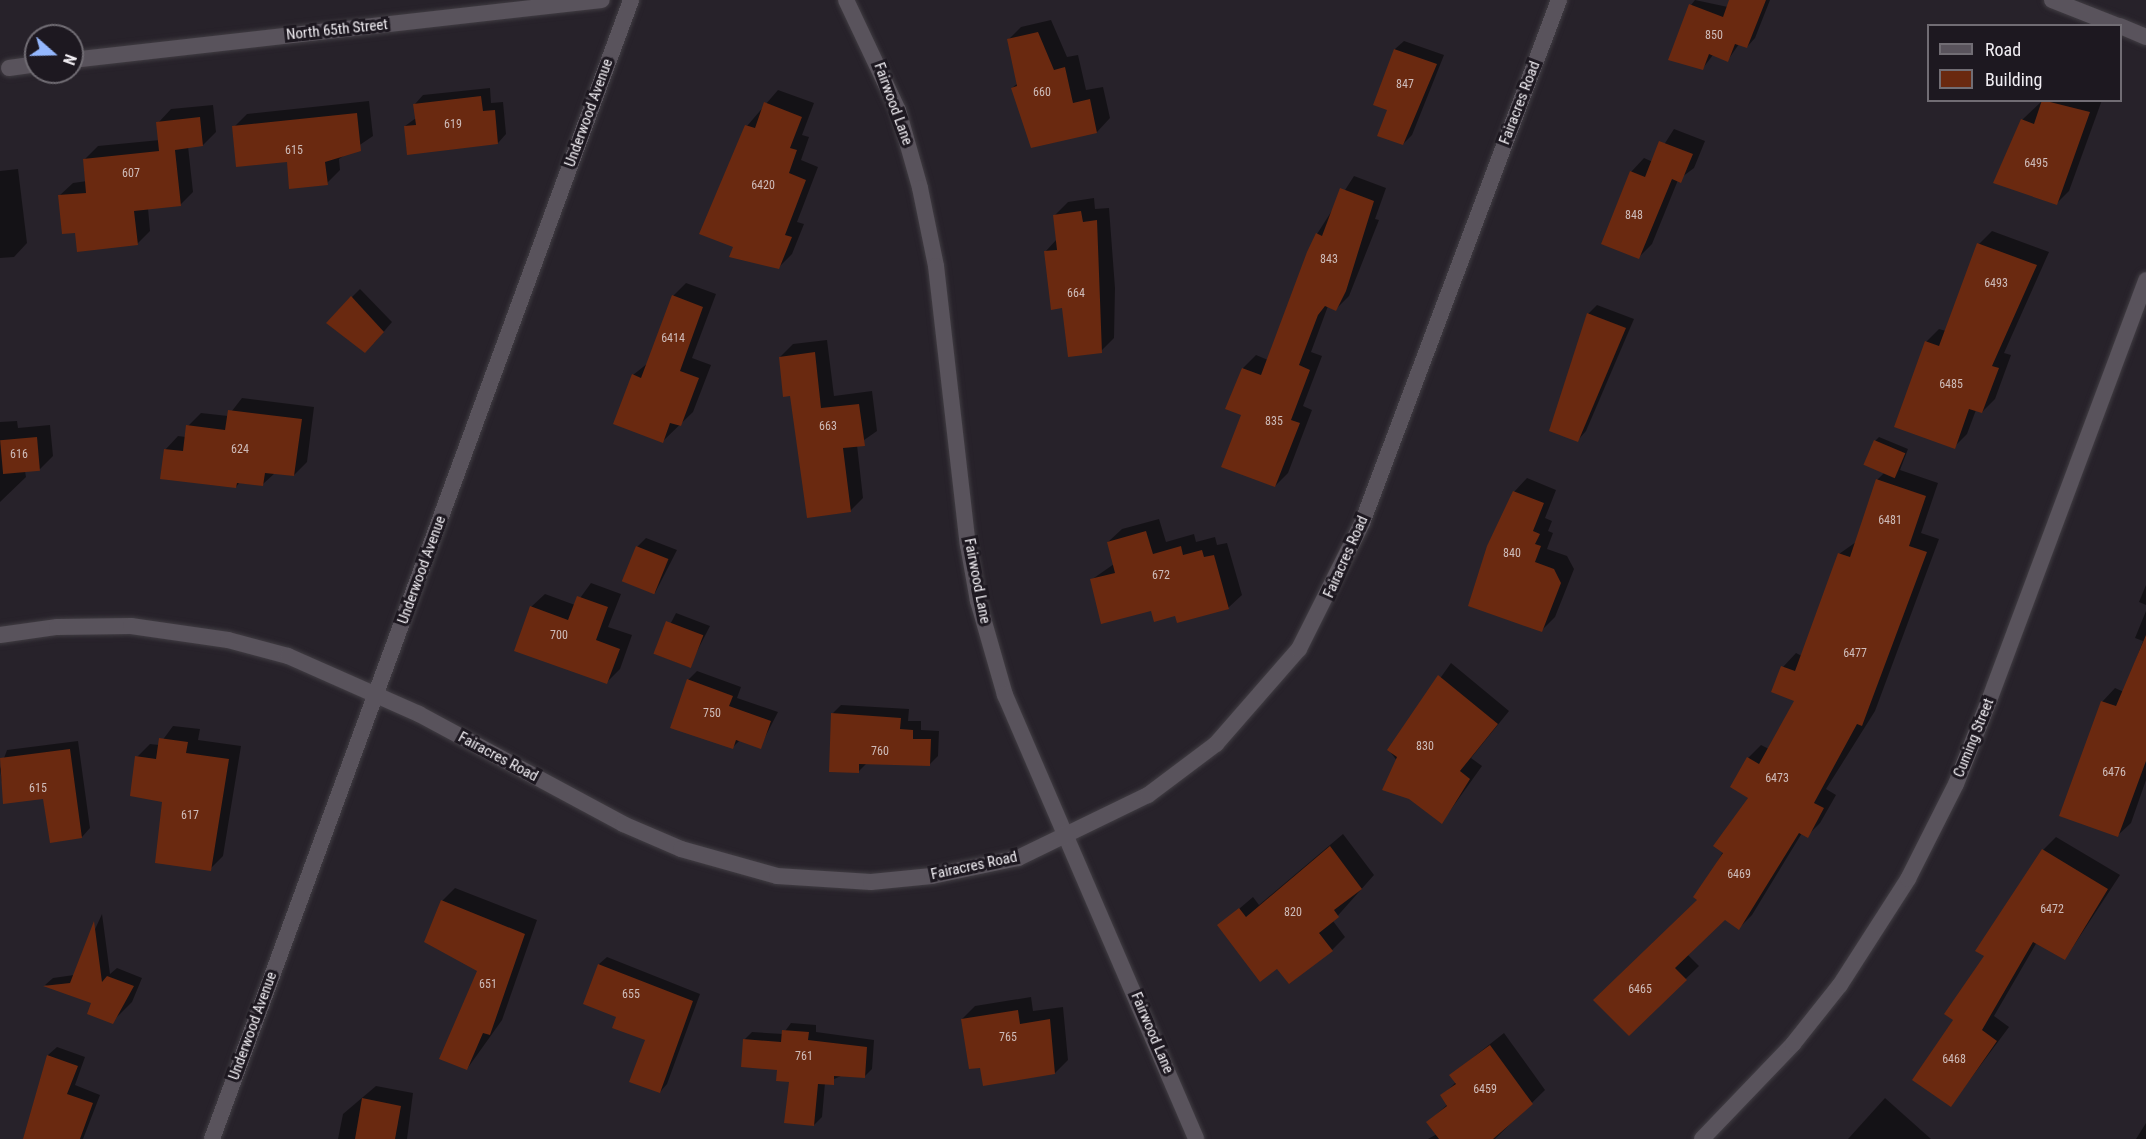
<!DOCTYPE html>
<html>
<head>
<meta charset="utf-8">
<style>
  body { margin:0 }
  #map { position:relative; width:2146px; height:1139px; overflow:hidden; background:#27222a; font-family:"Roboto Condensed",sans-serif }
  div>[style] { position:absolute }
  .shadow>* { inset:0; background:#0007 }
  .building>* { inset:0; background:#6a2910; transform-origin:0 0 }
  .roads { filter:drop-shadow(0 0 2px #413d43) drop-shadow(0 0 2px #413d43) }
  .minor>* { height:16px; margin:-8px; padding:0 8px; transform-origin:8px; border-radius:8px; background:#59535c }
  .tertiary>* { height:16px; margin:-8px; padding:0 8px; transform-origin:8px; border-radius:8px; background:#59535c }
  .secondary>* { height:16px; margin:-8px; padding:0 8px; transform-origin:8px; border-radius:8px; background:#59535c }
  span { translate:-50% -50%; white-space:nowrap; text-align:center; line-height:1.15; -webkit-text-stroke:6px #1d1820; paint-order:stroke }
  .number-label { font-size:12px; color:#cebcba }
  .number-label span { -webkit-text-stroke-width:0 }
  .street-label { font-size:15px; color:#f0edf2 }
  .legend { position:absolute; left:1927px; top:24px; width:195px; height:78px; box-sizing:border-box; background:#1d1820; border:2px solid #716d74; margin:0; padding:8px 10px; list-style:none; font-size:18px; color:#f0edf2 }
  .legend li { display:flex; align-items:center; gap:12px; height:30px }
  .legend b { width:30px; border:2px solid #716d74 }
  .north { position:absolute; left:24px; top:24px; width:60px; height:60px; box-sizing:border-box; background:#1d1820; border:2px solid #716d74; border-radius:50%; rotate:110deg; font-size:16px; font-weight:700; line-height:24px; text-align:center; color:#f0edf2 }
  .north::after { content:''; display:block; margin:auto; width:21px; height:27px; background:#94b7fd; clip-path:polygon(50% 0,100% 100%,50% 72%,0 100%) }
</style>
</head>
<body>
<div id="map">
  <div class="shadow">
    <div style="clip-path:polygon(1695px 0,1728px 7px,1731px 0,1770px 0,1755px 38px,1747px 47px,1739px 44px,1728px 60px,1713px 55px,1703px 68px,1691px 5px)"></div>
    <div style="clip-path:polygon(1051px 20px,1067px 57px,1078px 55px,1086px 90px,1103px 87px,1110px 118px,1097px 132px,1012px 88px,1018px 83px,1008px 40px,1021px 27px)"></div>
    <div style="clip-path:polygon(1404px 41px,1444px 55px,1412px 135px,1403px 144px,1389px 109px,1375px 104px,1395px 49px)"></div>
    <div style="clip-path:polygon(490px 88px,491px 103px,503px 102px,506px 134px,498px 143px,405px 126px,416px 118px,415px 104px,423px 95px)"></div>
    <div style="clip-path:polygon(778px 90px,814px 103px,802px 135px,809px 137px,801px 160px,818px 167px,797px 222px,804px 224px,792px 254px,779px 267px,735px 246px,747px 126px)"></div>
    <div style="clip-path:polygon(2043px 100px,2102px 100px,2069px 191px,2056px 204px,1995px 182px,2022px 120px)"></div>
    <div style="clip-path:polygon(369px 101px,373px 136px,339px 159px,340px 170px,327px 183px,234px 127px,247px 114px)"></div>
    <div style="clip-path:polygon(213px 105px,216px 132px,203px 145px,188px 146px,193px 192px,180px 205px,148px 208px,150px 231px,137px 244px,77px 231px,59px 196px,73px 183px,87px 181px,84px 160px,98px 146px,160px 140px,158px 123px,171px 109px)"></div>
    <div style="clip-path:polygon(1674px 129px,1705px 141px,1694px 168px,1678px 180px,1652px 244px,1639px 257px,1631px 172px,1644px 158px,1653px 162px)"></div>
    <div style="clip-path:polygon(18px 169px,27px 243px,14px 257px,0 258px,0 171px)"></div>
    <div style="clip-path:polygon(1354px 176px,1386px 188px,1375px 219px,1379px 220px,1349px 296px,1336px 309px,1328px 306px,1311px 352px,1322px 356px,1303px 406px,1312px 410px,1288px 473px,1275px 486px,1243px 414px,1243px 368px,1256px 355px,1268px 360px,1317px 234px)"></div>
    <div style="clip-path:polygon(1094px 198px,1095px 209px,1109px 208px,1115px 288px,1114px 338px,1101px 351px,1063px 307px,1045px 252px,1057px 239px,1055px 215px,1068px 202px)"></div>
    <div style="clip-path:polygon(1992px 231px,2049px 252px,2004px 353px,2011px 355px,1995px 399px,1982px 412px,1976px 410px,1967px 434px,1954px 447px,1926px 342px,1939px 329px,1946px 331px,1979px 244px)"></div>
    <div style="clip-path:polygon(686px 283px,716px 294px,692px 358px,711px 365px,693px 412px,663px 441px,633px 375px,648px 363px,673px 296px)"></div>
    <div style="clip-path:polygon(360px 289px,392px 322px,374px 343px,352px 297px)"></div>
    <div style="clip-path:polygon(1597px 305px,1634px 319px,1586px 431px,1578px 440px,1588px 314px)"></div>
    <div style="clip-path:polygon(827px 340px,834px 396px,872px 391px,877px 431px,857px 445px,863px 498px,850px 511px,791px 394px,780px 357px,793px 344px)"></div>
    <div style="clip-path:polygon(242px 398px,314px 407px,307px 462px,294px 475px,275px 473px,263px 484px,240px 482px,236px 487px,165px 450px,178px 436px,186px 437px,188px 426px,201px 413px,228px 416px)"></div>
    <div style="clip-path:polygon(17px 421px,18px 428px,50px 425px,53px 456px,40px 469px,25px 471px,26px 477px,0 502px,0 422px)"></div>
    <div style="clip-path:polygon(1879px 437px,1908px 449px,1900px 470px,1938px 483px,1921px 533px,1939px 539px,1875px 711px,1826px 789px,1836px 795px,1820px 823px,1807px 836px,1802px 833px,1752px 915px,1739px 928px,1725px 918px,1687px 954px,1699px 966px,1629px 1034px,1751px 797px,1748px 758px,1761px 745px,1769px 749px,1797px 700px,1783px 667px,1796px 653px,1802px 656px,1839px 554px,1856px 542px,1877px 480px,1886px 471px,1875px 441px)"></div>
    <div style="clip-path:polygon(1527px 478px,1556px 490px,1545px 518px,1552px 521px,1548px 531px,1553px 533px,1547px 549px,1567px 556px,1574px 569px,1555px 617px,1542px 630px,1514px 492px)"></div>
    <div style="clip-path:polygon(1159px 519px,1166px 542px,1194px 534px,1196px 542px,1215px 537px,1217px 545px,1227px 543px,1242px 595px,1228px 608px,1176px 614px,1152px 609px,1091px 580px,1114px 564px,1108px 542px,1122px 529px)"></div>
    <div style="clip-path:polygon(646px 538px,677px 550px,655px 593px,637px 547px)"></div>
    <div style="clip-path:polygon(591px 583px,621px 594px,608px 627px,632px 635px,620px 669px,607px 682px,531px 607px,545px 594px,575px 605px)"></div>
    <div style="clip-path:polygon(2146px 585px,2146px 605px,2139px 602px)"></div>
    <div style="clip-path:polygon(2146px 611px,2146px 780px,2131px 823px,2117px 836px,2102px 702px,2115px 688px,2124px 692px,2143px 641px,2135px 638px)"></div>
    <div style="clip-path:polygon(676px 613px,710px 626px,689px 667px,655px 654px)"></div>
    <div style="clip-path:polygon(1451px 663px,1509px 711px,1471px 758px,1482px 766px,1442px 822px,1389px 750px)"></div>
    <div style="clip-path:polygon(697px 671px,741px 687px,737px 698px,778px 712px,760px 747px,740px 740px,733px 747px,688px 680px)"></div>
    <div style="clip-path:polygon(841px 705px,909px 709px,908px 721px,921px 721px,921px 730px,939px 731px,938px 756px,929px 765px,867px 763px,859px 771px,832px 714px)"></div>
    <div style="clip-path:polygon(173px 726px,200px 729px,198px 740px,241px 746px,223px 856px,210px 869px,137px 757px,150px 744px,159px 745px)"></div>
    <div style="clip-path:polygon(78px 741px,90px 828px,82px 837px,45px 797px,5px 803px,0 769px,7px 750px)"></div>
    <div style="clip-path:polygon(1343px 834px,1374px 875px,1333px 921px,1345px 937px,1332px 950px,1277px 967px,1219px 926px,1253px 897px,1259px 905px)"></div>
    <div style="clip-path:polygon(2056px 837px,2120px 875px,2065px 959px,2037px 942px,1994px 1016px,2009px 1027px,1951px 1105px,1955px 1020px,2043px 850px)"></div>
    <div style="clip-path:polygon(455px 888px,537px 920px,502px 1020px,467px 1069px,479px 970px,442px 901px)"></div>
    <div style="clip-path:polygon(102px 914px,110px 974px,117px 968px,142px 978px,132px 1002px,112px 1022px,93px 1002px,45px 985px,53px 978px,74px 975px)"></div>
    <div style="clip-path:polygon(607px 957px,700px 994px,667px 1084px,660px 1092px,647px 1039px,618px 1016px,599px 964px)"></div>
    <div style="clip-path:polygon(1031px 997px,1033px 1011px,1063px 1007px,1068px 1060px,1055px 1073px,981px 1066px,962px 1019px,975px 1006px)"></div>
    <div style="clip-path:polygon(791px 1023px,816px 1025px,816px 1032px,874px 1040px,872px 1069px,864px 1077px,841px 1076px,825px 1083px,822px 1117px,814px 1125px,791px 1081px,744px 1040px,752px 1032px,783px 1034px)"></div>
    <div style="clip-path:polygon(1504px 1033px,1545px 1090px,1495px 1139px,1428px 1139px,1437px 1134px,1428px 1122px,1448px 1104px,1442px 1096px,1456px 1082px,1451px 1075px)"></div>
    <div style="clip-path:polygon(57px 1047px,85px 1057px,75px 1085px,100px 1095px,83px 1139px,24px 1139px,48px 1055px)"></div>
    <div style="clip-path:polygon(376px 1086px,413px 1093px,407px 1139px,338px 1139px,343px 1114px)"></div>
    <div style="clip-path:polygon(1885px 1098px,1931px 1139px,1848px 1139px)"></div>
    <div style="clip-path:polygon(2146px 1123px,2146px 1139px,2136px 1139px)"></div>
  </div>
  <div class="building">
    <div style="clip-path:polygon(1729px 0,1766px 0,1747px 48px,1735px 44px,1728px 62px,1709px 54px,1703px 70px,1668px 60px,1689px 4px,1723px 17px)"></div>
    <div style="clip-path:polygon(1038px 32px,1054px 70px,1065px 67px,1073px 103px,1090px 99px,1097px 133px,1031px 148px,1011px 88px,1017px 86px,1007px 39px)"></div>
    <div style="clip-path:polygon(1394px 49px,1437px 64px,1403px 145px,1377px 136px,1387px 110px,1373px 105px)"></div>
    <div style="clip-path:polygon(481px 96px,483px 111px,495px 110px,498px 144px,407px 155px,404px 126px,416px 125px,413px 104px)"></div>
    <div style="clip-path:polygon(2042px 100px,2090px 112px,2057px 205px,1993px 183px,2021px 119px,2034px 124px)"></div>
    <div style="clip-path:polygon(764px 102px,802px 117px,790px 148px,797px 150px,789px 173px,806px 180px,785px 235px,792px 237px,779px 269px,729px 257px,733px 247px,699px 234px,745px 125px,755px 128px)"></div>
    <div style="clip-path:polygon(357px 113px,361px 151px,325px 162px,328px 185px,289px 189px,287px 162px,236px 167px,232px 126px)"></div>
    <div style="clip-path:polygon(200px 117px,203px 146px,175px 150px,181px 206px,134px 211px,138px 245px,77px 252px,75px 233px,62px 234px,58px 195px,86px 193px,83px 159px,159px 151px,156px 122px)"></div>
    <div style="clip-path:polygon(1659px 141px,1693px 154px,1681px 183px,1672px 179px,1639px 259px,1601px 244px,1630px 171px,1645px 177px)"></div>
    <div style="clip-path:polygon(1340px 188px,1374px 201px,1346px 291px,1336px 311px,1325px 306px,1318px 315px,1299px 365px,1310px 370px,1291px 420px,1300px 423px,1275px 487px,1221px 467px,1241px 415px,1225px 409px,1242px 368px,1261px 375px,1307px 252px,1316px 233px,1322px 236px)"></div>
    <div style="clip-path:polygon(1081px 211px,1083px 222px,1097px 220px,1102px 353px,1068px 357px,1062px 308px,1051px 310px,1044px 251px,1057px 250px,1053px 215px)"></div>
    <div style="clip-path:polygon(1977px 243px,2037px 265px,1992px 366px,1999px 368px,1982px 413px,1969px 409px,1955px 449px,1894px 427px,1925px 341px,1939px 346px)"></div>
    <div style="clip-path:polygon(672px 295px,703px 307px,680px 371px,699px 378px,681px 426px,670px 423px,663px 443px,613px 424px,632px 374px,641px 378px)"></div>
    <div style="clip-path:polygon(351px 296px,384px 332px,365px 353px,326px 323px)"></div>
    <div style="clip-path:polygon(1587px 313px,1626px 328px,1578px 442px,1549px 431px)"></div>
    <div style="clip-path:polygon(815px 352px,821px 408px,859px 404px,865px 446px,843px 448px,851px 512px,807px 518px,790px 396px,783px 397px,779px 357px)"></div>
    <div style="clip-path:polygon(228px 410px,302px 419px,294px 476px,265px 473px,263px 486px,237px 483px,236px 488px,160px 479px,164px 449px,183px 451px,186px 425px,225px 430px)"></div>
    <div style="left:37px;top:437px;width:34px;height:37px;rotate:85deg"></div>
    <div style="left:1874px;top:440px;width:34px;height:27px;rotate:23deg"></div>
    <div style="clip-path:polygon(1876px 479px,1926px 496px,1909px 546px,1927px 552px,1862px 726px,1857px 724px,1814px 803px,1824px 808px,1808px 838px,1799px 833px,1739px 930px,1725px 920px,1675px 968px,1687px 980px,1629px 1036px,1593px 1000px,1697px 900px,1693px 897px,1723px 853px,1713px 846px,1748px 798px,1730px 787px,1747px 757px,1759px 764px,1794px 701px,1771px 692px,1781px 666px,1795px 671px,1838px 553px,1850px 557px)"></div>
    <div style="clip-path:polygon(1513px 491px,1544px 503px,1533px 531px,1540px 534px,1535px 544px,1541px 546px,1535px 562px,1554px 569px,1561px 583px,1542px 632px,1468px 606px,1487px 546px)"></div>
    <div style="clip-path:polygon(1146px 531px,1153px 554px,1181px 546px,1183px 555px,1202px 550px,1204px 557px,1214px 555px,1229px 609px,1177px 623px,1175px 616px,1154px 622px,1151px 611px,1101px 624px,1090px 579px,1115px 573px,1107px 542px)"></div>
    <div style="left:636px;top:546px;width:35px;height:38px;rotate:22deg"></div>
    <div style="clip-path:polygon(577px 596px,608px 607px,596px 640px,620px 649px,607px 684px,514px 651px,530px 606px,568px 620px)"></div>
    <div style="left:666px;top:621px;width:40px;height:35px;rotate:21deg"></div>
    <div style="clip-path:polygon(2146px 635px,2146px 761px,2118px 837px,2059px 816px,2101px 701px,2116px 706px)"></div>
    <div style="clip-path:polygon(1438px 675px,1498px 724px,1460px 771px,1470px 779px,1442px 824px,1409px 799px,1382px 790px,1397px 757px,1387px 750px)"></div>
    <div style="clip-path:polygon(687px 679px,733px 696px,729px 706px,771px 721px,761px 749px,736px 740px,733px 749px,670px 728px)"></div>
    <div style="clip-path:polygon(831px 713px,901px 718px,900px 729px,913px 730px,913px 739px,931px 739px,930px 766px,859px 764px,859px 773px,829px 772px)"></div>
    <div style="clip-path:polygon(159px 738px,188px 742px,186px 753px,229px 759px,211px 871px,155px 863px,162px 802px,130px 796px,135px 756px,156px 759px)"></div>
    <div style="clip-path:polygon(70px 749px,82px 838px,50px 843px,43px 799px,3px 804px,0 758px)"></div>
    <div style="clip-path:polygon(1330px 846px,1362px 889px,1334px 910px,1339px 917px,1319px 933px,1333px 951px,1289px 984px,1277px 969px,1260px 982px,1217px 925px,1239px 908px,1246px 917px)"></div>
    <div style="clip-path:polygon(2042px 849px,2108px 889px,2065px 960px,2033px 942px,1982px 1030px,1997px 1041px,1951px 1107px,1912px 1080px,1953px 1020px,1944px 1014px,1984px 956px,1975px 951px)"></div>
    <div style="clip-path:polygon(441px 900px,525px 934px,490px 1035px,483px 1033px,467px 1070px,439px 1059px,477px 971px,424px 942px)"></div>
    <div style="clip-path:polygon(94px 921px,102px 982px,107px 976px,134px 986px,113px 1024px,87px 1014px,91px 1003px,43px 986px,70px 983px)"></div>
    <div style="clip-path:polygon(598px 964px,693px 1001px,660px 1093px,629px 1082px,645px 1040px,612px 1028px,616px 1017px,583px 1004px)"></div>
    <div style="clip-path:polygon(1018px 1010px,1020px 1024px,1050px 1019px,1055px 1074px,983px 1086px,980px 1068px,969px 1069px,961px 1019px)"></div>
    <div style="clip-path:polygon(782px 1030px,809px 1032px,808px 1040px,867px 1047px,865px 1078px,834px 1076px,834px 1085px,818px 1084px,814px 1126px,784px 1123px,789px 1082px,776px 1081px,777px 1070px,741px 1067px,743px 1039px,781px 1042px)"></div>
    <div style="clip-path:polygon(1490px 1045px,1533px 1104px,1493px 1139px,1439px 1139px,1426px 1122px,1447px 1106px,1440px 1095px,1456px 1084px,1449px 1075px)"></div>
    <div style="clip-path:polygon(47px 1055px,78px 1066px,67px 1094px,93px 1103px,80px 1139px,23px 1139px)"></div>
    <div style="clip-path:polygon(362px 1098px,401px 1106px,395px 1139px,355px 1139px)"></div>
  </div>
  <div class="roads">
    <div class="minor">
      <div style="left:846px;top:0;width:122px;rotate:64.7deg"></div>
      <div style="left:898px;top:110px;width:81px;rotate:74.2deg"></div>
      <div style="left:920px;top:188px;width:80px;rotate:78.4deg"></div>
      <div style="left:936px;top:266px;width:281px;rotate:83.5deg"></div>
      <div style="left:968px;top:545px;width:57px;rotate:79.9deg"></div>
      <div style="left:978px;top:601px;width:98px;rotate:74deg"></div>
      <div style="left:1005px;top:695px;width:483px;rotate:66.7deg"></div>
      <div style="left:72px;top:60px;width:533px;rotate:-6.46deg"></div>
      <div style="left:9px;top:68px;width:27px;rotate:-8deg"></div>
      <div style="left:0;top:635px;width:58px;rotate:-8deg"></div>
      <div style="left:57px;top:627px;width:74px;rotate:-0.8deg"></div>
      <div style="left:131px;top:626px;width:98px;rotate:8.2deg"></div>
      <div style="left:228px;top:640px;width:62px;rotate:14.9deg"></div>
      <div style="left:288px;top:656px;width:143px;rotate:23.9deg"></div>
      <div style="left:419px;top:714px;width:232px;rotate:28.3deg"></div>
      <div style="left:623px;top:824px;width:63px;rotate:23.3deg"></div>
      <div style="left:681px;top:849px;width:100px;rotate:15.7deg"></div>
      <div style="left:777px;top:876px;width:94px;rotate:3.7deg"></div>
      <div style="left:871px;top:882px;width:61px;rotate:-5.6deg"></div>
      <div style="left:932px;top:876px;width:88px;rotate:-11.8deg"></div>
      <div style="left:1018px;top:858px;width:144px;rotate:-25.9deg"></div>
      <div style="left:1148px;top:795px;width:85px;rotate:-36.9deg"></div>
      <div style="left:1216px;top:744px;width:126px;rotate:-48.9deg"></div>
      <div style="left:1299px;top:649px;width:141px;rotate:-63.4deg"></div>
      <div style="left:1362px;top:523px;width:559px;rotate:-69.36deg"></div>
      <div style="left:1702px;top:1139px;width:132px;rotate:-46.2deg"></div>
      <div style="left:1793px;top:1044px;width:75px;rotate:-51.5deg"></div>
      <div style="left:1840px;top:985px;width:126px;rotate:-57.3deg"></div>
      <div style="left:1908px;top:879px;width:106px;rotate:-63.2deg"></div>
      <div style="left:1956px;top:784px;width:92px;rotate:-68.4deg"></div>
      <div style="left:1990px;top:698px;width:446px;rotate:-69.5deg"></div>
    </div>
    <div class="tertiary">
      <div style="left:2052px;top:0;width:71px;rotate:21.5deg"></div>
      <div style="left:2120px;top:26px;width:28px;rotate:23deg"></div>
    </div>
    <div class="secondary">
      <div style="left:212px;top:1139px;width:1214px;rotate:-69.8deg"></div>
    </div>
  </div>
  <div class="number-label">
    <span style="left:1714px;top:36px">850</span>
    <span style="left:1405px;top:85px">847</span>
    <span style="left:1042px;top:93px">660</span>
    <span style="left:453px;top:125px">619</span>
    <span style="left:294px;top:151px">615</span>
    <span style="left:2036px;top:164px">6495</span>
    <span style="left:131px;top:174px">607</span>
    <span style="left:763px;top:186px">6420</span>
    <span style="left:1634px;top:216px">848</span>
    <span style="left:1329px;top:260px">843</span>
    <span style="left:1996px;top:284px">6493</span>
    <span style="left:1076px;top:294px">664</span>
    <span style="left:673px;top:339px">6414</span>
    <span style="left:1951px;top:385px">6485</span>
    <span style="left:1274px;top:422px">835</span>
    <span style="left:828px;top:427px">663</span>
    <span style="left:240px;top:450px">624</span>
    <span style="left:19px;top:455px">616</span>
    <span style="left:1890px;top:521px">6481</span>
    <span style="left:1512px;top:554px">840</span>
    <span style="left:1161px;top:576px">672</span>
    <span style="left:559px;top:636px">700</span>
    <span style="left:1855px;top:654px">6477</span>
    <span style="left:712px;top:714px">750</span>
    <span style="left:1425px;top:747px">830</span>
    <span style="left:880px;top:752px">760</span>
    <span style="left:2114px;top:773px">6476</span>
    <span style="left:1777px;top:779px">6473</span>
    <span style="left:38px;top:789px">615</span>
    <span style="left:190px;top:816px">617</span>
    <span style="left:1739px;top:875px">6469</span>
    <span style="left:2052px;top:910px">6472</span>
    <span style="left:1293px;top:913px">820</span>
    <span style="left:488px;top:985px">651</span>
    <span style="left:1640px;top:990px">6465</span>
    <span style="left:631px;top:995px">655</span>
    <span style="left:1008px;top:1038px">765</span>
    <span style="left:804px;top:1057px">761</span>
    <span style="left:1954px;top:1060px">6468</span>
    <span style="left:1485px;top:1090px">6459</span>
  </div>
  <div class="street-label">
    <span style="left:337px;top:30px;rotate:-6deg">North 65th Street</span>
    <span style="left:1520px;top:103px;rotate:-69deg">Fairacres Road</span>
    <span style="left:893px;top:104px;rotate:70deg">Fairwood Lane</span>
    <span style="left:589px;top:113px;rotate:-70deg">Underwood Avenue</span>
    <span style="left:1346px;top:557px;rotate:-66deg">Fairacres Road</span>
    <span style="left:422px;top:570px;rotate:-70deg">Underwood Avenue</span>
    <span style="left:977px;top:581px;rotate:79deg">Fairwood Lane</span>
    <span style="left:1974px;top:738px;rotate:-68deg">Cuming Street</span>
    <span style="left:498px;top:757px;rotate:28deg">Fairacres Road</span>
    <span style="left:974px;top:866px;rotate:-12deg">Fairacres Road</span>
    <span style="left:253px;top:1026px;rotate:-70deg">Underwood Avenue</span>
    <span style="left:1152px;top:1033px;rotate:67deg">Fairwood Lane</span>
  </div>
  <ul class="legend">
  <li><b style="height:8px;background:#59535c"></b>Road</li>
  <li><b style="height:16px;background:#6a2910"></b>Building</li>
  </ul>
  <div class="north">N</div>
</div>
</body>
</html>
